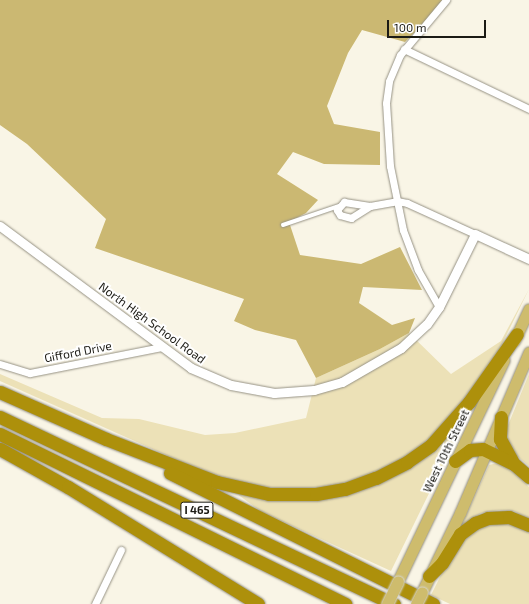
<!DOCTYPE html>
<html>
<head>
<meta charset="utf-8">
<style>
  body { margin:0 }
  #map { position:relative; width:529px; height:604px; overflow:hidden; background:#f9f5e6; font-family:"Exo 2",sans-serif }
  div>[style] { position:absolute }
  .green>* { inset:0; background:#ece1b7 }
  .forest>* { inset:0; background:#cbb872 }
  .roads { filter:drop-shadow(0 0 1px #969284) drop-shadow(0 0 1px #969284) }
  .service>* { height:3.5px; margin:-1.75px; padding:0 1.75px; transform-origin:1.75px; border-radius:1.75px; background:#fff }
  .minor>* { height:7px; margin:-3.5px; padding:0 3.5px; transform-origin:3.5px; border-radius:3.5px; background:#fff }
  .tertiary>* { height:9px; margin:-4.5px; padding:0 4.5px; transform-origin:4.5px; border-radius:4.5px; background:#fff }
  .primary>* { height:11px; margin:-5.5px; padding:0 5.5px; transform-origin:5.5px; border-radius:5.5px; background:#cebc6d }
  .motorway>* { height:13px; margin:-6.5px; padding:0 6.5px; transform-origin:6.5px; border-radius:6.5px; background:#ad900b }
  .bridges { filter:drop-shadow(0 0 1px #d6d6d5) drop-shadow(0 0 1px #d6d6d5) }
  .primary-bridge>* { height:11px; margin:-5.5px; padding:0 5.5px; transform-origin:5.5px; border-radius:5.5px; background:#cebc6d }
  span { translate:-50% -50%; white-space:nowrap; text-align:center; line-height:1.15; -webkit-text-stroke:4px #fff; paint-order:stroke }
  .shield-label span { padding:1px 3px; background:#fff; border:1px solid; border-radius:3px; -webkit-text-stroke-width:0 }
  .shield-label { font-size:11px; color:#1c1b15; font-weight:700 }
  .street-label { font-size:12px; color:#1c1b15 }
  .scale { position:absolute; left:387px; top:20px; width:99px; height:18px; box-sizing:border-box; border:2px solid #1c1b15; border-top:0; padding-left:5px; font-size:12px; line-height:14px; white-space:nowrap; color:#1c1b15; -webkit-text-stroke:3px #fff; paint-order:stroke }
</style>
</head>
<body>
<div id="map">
  <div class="green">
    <div style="clip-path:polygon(529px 289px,391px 571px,262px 512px,211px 475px,0 381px,0 374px,102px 418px,139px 419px,205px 435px,235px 433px,306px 418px,316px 378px,380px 349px,409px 333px,451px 374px,501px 341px)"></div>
    <div style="clip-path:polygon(529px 374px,529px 466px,510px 450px,504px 435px)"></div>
    <div style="clip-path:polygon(498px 463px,511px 469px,529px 487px,529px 520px,514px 511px,499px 510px,481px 513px,461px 527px,489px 465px)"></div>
    <div style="clip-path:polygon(504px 523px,529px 531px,529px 604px,450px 604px,431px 595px,456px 545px,484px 525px)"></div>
  </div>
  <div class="forest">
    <div style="clip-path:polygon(0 0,447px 0,405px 42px,362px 30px,348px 53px,327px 106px,334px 124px,380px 132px,380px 165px,324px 164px,293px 152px,277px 174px,318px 200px,306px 213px,289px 222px,300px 255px,361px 264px,400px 247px,422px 290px,363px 287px,359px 303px,392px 325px,415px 318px,409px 333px,380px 349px,316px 378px,296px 340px,255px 330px,234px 321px,244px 299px,95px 248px,106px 219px,27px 144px,0 125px)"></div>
  </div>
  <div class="roads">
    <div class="service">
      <div style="left:283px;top:225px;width:59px;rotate:-18.7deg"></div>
    </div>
    <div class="minor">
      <div style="left:404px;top:49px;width:139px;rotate:25.6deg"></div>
      <div style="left:370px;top:206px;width:22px;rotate:148deg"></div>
      <div style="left:351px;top:218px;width:11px;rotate:-165deg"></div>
      <div style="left:340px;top:215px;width:6px;rotate:-121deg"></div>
      <div style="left:337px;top:210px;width:11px;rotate:-49deg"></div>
      <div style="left:344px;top:202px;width:26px;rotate:9deg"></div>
      <div style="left:370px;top:206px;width:27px;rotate:-10deg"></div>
      <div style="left:397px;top:201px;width:10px;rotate:11deg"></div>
      <div style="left:407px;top:203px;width:75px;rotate:24.5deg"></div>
      <div style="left:439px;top:307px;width:43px;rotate:-119.6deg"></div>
      <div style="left:418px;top:270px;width:43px;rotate:-110.6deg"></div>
      <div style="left:403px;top:230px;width:65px;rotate:-101.5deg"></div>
      <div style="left:390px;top:166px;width:63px;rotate:-93.6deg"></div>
      <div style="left:386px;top:103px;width:22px;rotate:-82deg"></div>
      <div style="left:389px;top:81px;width:28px;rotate:-67deg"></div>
      <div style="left:400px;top:55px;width:72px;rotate:-50.1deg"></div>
      <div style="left:0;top:364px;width:31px;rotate:17deg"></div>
      <div style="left:30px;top:373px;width:134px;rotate:-11.2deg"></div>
      <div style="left:95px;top:604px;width:60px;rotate:-64.3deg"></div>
    </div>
    <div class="tertiary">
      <div style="left:0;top:226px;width:238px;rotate:36.6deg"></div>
      <div style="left:191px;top:368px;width:43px;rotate:23deg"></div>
      <div style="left:231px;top:385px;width:44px;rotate:10.5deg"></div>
      <div style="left:274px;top:393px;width:40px;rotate:-4.3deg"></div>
      <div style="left:314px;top:390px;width:29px;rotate:-16deg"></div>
      <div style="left:342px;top:382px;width:68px;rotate:-30deg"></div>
      <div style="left:401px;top:348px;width:35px;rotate:-43deg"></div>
      <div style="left:427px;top:324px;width:21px;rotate:-55deg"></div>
      <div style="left:439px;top:307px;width:81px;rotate:-63.7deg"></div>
      <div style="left:475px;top:234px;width:60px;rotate:24.8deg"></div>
    </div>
    <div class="primary">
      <div style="left:514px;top:341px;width:35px;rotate:-65deg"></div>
      <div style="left:398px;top:581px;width:245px;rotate:-64.4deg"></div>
      <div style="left:422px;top:592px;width:88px;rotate:-64.3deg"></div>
      <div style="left:460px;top:513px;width:175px;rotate:-66.8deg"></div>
    </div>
    <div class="motorway">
      <div style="left:0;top:392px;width:116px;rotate:23.9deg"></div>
      <div style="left:106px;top:439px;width:119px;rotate:21.2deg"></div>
      <div style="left:217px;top:482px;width:53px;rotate:13deg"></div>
      <div style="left:269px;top:494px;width:47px"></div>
      <div style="left:316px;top:494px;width:29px;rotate:-10deg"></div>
      <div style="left:345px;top:489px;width:33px;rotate:-20deg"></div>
      <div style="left:376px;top:478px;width:35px;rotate:-27deg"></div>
      <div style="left:407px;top:462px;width:29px;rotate:-35deg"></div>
      <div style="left:431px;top:445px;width:57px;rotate:-48.5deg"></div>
      <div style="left:469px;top:402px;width:83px;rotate:-54.8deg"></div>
      <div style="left:0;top:417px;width:436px;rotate:25.4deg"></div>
      <div style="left:501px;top:417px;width:22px;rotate:93deg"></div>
      <div style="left:500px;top:439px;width:25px;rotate:61deg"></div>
      <div style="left:0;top:434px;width:385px;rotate:26.2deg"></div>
      <div style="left:0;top:449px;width:78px;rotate:29.2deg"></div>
      <div style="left:68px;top:487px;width:223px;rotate:31.6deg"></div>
      <div style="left:455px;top:461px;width:19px;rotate:-36deg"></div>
      <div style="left:470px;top:450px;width:13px;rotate:-4deg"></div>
      <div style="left:483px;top:449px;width:34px;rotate:26deg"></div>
      <div style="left:514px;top:464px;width:20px;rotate:41deg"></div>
      <div style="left:170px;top:473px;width:294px;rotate:26.5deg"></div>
      <div style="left:429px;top:576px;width:18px;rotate:-45deg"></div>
      <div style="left:442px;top:563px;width:34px;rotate:-58deg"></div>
      <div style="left:460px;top:534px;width:19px;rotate:-36deg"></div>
      <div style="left:475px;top:523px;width:14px;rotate:-21deg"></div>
      <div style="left:488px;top:518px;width:21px;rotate:-3deg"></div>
      <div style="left:509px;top:517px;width:22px;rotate:22deg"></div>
    </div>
  </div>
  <div class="bridges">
    <div class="primary-bridge">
      <div style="left:387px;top:604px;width:25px;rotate:-64deg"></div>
      <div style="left:416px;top:604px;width:13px;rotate:-63deg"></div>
    </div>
  </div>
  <div class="shield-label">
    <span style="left:197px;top:510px">I 465</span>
  </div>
  <div class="street-label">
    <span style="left:152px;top:323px;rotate:36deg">North High School Road</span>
    <span style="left:78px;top:352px;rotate:-11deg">Gifford Drive</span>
    <span style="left:446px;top:451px;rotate:-64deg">West 10th Street</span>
  </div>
  <div class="scale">100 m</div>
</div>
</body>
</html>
